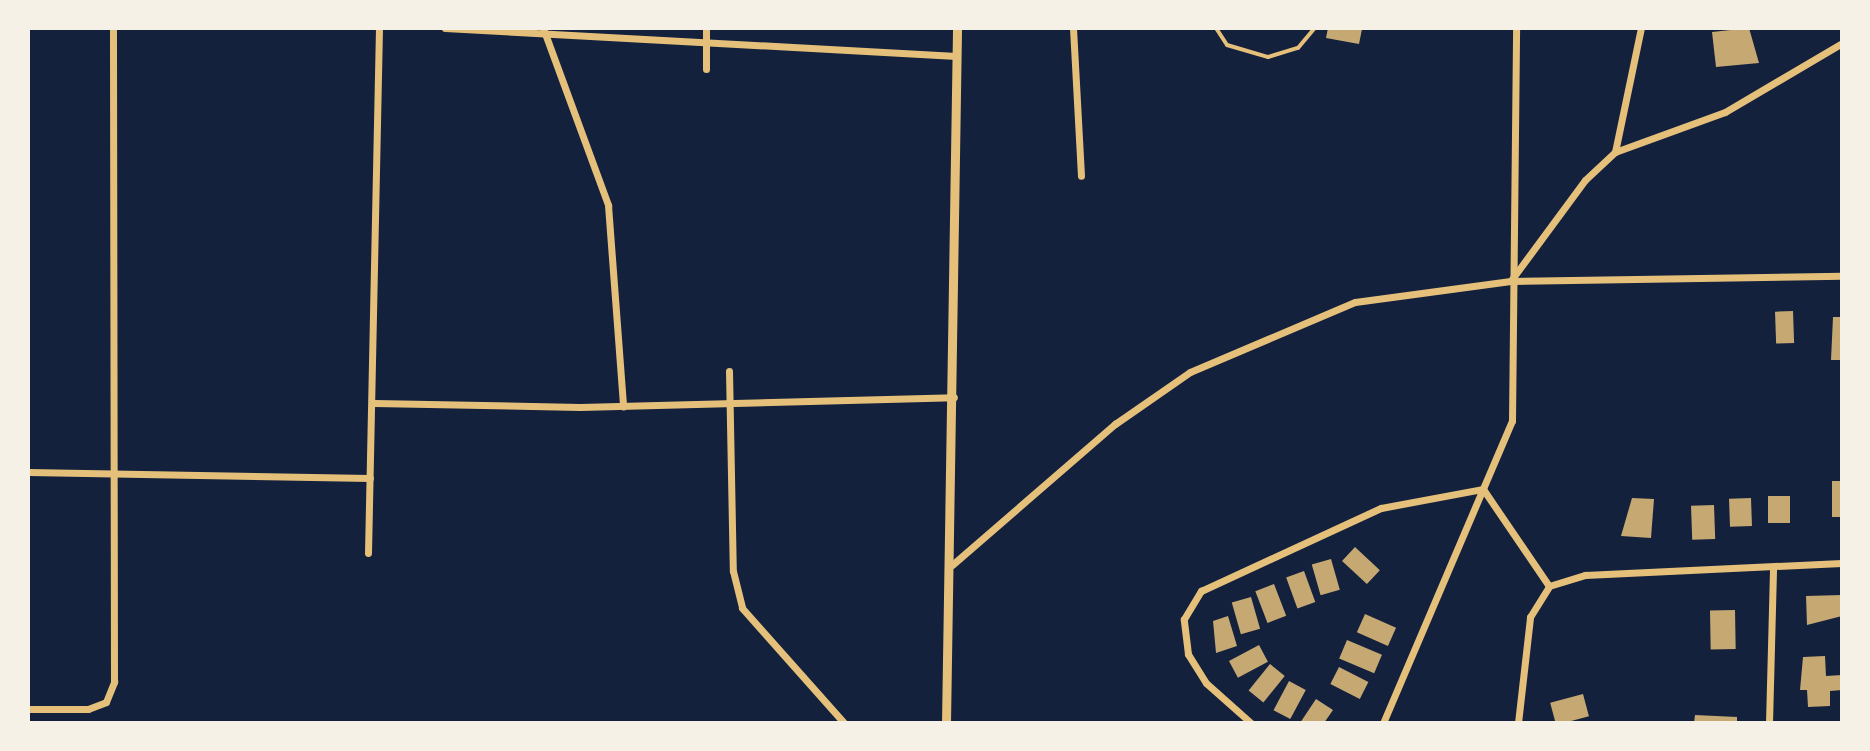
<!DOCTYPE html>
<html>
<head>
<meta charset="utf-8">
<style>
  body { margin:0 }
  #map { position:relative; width:1870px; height:751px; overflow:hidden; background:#14213d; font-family:"Golos Text",sans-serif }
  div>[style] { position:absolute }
  .building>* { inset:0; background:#c6a872; transform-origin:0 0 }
  .service>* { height:4px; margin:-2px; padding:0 2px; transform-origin:2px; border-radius:2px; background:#e5c07b }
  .minor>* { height:7px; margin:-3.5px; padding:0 3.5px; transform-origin:3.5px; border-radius:3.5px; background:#e5c07b }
  .tertiary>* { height:9px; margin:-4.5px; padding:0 4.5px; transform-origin:4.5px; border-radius:4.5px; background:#e5c07b }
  span { translate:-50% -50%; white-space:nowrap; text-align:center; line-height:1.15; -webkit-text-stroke:6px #f6f1e7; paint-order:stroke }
  .frame { position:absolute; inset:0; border:30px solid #f6f1e7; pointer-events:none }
</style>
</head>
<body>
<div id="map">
  <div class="building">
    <div style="clip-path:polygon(1328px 28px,1362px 29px,1359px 44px,1326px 38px)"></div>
    <div style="clip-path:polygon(1749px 28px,1759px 63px,1716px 67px,1712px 32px)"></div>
    <div style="left:1793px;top:311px;width:32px;height:18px;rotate:88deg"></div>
    <div style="clip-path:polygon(1833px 317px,1842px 317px,1842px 360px,1831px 360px)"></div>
    <div style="left:1832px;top:481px;width:10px;height:36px"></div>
    <div style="left:1768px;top:496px;width:22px;height:27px"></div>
    <div style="clip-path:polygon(1632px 498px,1654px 499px,1651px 538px,1621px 536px)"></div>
    <div style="left:1751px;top:498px;width:28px;height:22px;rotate:88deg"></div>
    <div style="left:1714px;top:505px;width:34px;height:23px;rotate:88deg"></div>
    <div style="left:1355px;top:547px;width:34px;height:19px;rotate:43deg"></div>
    <div style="left:1331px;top:559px;width:32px;height:20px;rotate:74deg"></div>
    <div style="left:1304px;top:571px;width:33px;height:19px;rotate:70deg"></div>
    <div style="left:1274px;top:584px;width:34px;height:20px;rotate:69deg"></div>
    <div style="clip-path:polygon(1842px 595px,1842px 616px,1807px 625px,1806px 596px)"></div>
    <div style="left:1251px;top:597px;width:33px;height:20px;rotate:74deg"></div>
    <div style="left:1735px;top:610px;width:39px;height:25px;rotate:89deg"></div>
    <div style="left:1365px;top:614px;width:34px;height:20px;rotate:24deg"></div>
    <div style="clip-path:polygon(1228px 616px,1237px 646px,1216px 653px,1213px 621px)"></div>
    <div style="left:1347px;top:640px;width:38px;height:20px;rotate:23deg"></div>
    <div style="left:1259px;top:645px;width:19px;height:34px;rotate:62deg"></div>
    <div style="clip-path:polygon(1825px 656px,1826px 676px,1842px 675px,1842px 690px,1830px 691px,1830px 706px,1808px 707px,1807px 690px,1800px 690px,1803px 657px)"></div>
    <div style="left:1270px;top:664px;width:19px;height:34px;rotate:39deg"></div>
    <div style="left:1339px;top:667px;width:33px;height:19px;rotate:27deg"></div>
    <div style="left:1289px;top:681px;width:19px;height:33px;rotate:28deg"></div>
    <div style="left:1583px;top:694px;width:23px;height:34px;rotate:75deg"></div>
    <div style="clip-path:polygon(1316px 699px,1333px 710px,1324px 723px,1300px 723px)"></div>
    <div style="clip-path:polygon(1695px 715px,1737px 717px,1737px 723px,1694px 723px)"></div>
  </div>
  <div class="service">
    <div style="left:1216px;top:28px;width:20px;rotate:57deg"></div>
    <div style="left:1227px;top:45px;width:43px;rotate:16.3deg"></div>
    <div style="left:1268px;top:57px;width:31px;rotate:-17deg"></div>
    <div style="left:1298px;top:48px;width:26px;rotate:-50deg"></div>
  </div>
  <div class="minor">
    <div style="left:445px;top:28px;width:512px;rotate:3.14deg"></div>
    <div style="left:543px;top:28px;width:189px;rotate:69.8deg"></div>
    <div style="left:608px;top:205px;width:202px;rotate:85.7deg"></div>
    <div style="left:1073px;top:28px;width:148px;rotate:86.9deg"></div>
    <div style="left:706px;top:69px;width:41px;rotate:-90deg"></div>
    <div style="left:1615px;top:152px;width:117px;rotate:-20deg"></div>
    <div style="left:1725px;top:112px;width:136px;rotate:-30.5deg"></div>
    <div style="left:1512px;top:279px;width:123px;rotate:-53.6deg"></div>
    <div style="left:1585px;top:180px;width:41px;rotate:-43deg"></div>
    <div style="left:1615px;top:152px;width:127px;rotate:-78.2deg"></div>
    <div style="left:729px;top:371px;width:200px;rotate:88.9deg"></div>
    <div style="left:733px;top:571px;width:38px;rotate:76deg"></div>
    <div style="left:742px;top:608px;width:154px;rotate:48.4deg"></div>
    <div style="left:374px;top:403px;width:206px;rotate:1.1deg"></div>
    <div style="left:580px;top:407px;width:374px;rotate:-1.5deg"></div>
    <div style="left:28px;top:472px;width:342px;rotate:1deg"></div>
    <div style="left:1483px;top:489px;width:117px;rotate:55.8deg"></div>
    <div style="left:368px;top:553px;width:525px;rotate:-88.8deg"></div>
    <div style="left:952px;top:565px;width:216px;rotate:-40.9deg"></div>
    <div style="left:1115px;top:424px;width:91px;rotate:-34.7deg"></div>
    <div style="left:1190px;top:372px;width:179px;rotate:-23deg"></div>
    <div style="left:1355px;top:302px;width:157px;rotate:-7.7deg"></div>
    <div style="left:1511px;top:281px;width:331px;rotate:-0.9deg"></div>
    <div style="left:28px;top:709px;width:60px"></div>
    <div style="left:88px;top:709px;width:19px;rotate:-21deg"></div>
    <div style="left:106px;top:702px;width:22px;rotate:-68deg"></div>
    <div style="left:114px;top:682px;width:654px;rotate:-90.09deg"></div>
    <div style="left:1251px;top:723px;width:60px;rotate:-138.4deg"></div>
    <div style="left:1206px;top:683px;width:34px;rotate:-122deg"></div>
    <div style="left:1188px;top:654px;width:35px;rotate:-97deg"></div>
    <div style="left:1184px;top:619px;width:33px;rotate:-59deg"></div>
    <div style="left:1201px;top:591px;width:198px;rotate:-24.8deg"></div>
    <div style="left:1381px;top:508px;width:104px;rotate:-10.6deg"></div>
    <div style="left:1383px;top:723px;width:328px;rotate:-66.9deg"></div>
    <div style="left:1512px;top:421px;width:393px;rotate:-89.4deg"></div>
    <div style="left:1518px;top:723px;width:107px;rotate:-83.5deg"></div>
    <div style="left:1530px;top:617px;width:36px;rotate:-58deg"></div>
    <div style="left:1549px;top:586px;width:38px;rotate:-17deg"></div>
    <div style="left:1585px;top:575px;width:257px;rotate:-2.7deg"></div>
    <div style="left:1769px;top:723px;width:154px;rotate:-88.5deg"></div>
  </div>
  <div class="tertiary">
    <div style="left:946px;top:723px;width:695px;rotate:-89.09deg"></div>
  </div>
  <div class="frame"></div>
</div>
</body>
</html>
